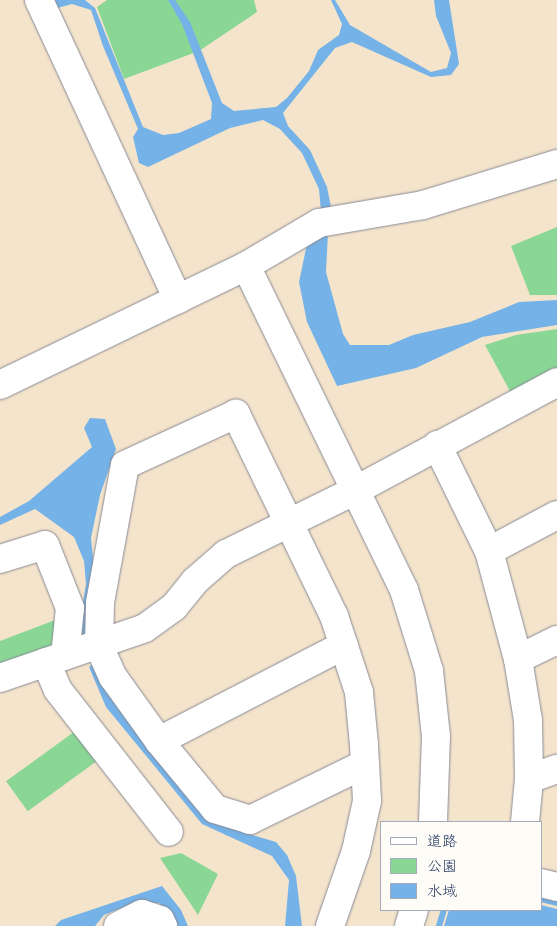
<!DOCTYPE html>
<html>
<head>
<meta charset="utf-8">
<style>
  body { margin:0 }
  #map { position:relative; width:557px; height:926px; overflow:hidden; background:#f5e4cc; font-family:"Indie Flower","Klee One",sans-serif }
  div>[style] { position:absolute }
  .green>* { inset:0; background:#8ad795; transform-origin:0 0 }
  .water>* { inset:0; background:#75b2e7 }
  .stream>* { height:6px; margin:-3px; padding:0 3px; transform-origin:3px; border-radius:3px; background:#75b2e7 }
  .roads { filter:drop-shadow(0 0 1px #888a95) drop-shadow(0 0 1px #888a95) }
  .minor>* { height:28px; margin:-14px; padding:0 14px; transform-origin:14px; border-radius:14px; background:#fff }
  span { translate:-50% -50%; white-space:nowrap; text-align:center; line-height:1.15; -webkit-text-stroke:4px #fdfcf7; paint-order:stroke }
  .legend { position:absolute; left:380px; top:821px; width:162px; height:90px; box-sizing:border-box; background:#fdfcf7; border:1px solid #a3aaba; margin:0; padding:6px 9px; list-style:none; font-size:15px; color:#1b2f5e }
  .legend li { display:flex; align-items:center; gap:10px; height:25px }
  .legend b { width:25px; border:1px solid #a3aaba }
</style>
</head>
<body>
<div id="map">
  <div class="green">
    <div style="clip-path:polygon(107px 0,254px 0,257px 12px,199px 51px,124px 79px,97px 7px)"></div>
    <div style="clip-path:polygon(557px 227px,557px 295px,530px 295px,511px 246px)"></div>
    <div style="clip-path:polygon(557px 329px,557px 373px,512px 395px,485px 345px,516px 335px)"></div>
    <div style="clip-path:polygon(63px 617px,56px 645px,0 664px,0 641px)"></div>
    <div style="left:78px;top:729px;width:37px;height:89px;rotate:54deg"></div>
    <div style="clip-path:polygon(181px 853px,218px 874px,198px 915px,160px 858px)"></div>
  </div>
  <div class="water">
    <div style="clip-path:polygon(49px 0,85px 0,95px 8px,143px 127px,163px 135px,179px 133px,211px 119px,212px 103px,182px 24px,168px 0,175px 0,190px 22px,222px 103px,234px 111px,276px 107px,287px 98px,309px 71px,318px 50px,339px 35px,342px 24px,331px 0,335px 0,350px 25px,431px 72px,447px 68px,451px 53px,436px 16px,434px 0,449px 0,459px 64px,451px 75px,431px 77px,352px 42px,335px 48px,283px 113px,288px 126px,310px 150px,327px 187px,332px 212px,321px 211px,319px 189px,302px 153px,280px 129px,263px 120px,230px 128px,148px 167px,139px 163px,133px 137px,138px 129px,103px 46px,91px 10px,72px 4px,54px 9px)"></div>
    <div style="clip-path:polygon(328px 233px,326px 272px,343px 334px,350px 345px,389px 345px,413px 335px,470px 322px,519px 302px,557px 300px,557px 325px,482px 337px,416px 368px,337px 386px,307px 322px,299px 282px,308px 239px)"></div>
    <div style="clip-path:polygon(90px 418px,105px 419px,116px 449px,100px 495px,91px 538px,94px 568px,87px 635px,77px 637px,86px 584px,84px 561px,74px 537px,35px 509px,0 525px,0 517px,29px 501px,92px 447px,84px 428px)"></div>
    <div style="clip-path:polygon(95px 663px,242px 832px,276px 842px,287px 855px,296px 876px,302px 926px,285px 926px,289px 880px,272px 856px,202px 824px,106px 707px,89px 667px)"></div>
    <div style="clip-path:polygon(162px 886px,181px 910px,188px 926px,175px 926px,159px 903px,136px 902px,104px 915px,95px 926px,55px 926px,61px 920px)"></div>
    <div style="clip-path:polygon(541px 905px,557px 909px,557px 926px,444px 926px,449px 910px,541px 910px)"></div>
  </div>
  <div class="stream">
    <div style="left:541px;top:899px;width:16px;rotate:14deg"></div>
    <div style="left:439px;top:926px;width:17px;rotate:-73deg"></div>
  </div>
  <div class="roads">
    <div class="minor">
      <div style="left:39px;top:0;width:330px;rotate:65.1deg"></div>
      <div style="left:246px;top:266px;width:360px;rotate:64deg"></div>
      <div style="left:404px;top:590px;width:85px;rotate:72.8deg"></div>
      <div style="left:429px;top:671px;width:65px;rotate:83.9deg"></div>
      <div style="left:436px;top:736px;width:86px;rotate:92deg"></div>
      <div style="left:0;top:385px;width:273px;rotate:-25.8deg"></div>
      <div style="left:246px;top:266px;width:85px;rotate:-30.5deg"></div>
      <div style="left:319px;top:223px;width:106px;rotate:-9.8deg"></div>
      <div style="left:423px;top:205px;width:140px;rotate:-17deg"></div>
      <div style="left:437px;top:445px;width:118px;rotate:63.9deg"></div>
      <div style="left:489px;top:551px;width:112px;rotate:75deg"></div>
      <div style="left:518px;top:659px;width:62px;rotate:80.7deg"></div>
      <div style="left:528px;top:720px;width:59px;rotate:89deg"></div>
      <div style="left:529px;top:779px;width:43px;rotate:95.3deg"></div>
      <div style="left:489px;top:551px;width:77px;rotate:-27.9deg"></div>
      <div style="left:0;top:559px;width:47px;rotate:-17.3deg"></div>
      <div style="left:45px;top:545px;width:68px;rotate:68.4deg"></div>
      <div style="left:70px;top:608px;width:48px;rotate:95.9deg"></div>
      <div style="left:518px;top:659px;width:43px;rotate:-26deg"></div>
      <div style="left:46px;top:662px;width:30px;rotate:67deg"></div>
      <div style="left:58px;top:690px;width:180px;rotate:52deg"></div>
      <div style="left:0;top:678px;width:153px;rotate:-19deg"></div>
      <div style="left:145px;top:628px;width:36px;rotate:-36deg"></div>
      <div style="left:174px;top:607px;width:33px;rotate:-51deg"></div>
      <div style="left:195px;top:581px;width:41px;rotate:-41.1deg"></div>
      <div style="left:226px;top:554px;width:145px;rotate:-26.2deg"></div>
      <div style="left:356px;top:490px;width:228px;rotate:-28.2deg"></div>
      <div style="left:159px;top:741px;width:208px;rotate:-27.4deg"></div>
      <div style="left:529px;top:779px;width:30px;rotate:-20deg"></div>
      <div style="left:541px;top:883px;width:16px;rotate:14deg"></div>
      <div style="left:118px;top:926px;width:27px;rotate:-27deg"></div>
      <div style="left:142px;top:914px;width:19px;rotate:18deg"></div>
      <div style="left:160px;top:920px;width:7px;rotate:63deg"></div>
      <div style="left:330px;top:926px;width:79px;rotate:-70.9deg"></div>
      <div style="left:356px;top:851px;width:51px;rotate:-77.6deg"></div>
      <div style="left:367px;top:801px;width:37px;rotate:-93deg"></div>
      <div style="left:365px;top:764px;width:19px;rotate:-93deg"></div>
      <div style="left:364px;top:745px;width:53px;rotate:-95.4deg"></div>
      <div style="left:359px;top:692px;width:80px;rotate:-108.2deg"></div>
      <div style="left:334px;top:616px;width:225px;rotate:-115.9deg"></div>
      <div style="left:236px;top:414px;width:122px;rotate:155.3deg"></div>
      <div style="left:125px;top:465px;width:140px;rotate:100.3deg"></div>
      <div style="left:100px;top:603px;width:43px;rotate:91.3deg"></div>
      <div style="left:99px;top:646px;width:34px;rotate:66deg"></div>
      <div style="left:113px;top:677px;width:79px;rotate:54.3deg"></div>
      <div style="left:159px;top:741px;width:88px;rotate:50.5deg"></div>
      <div style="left:215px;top:809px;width:37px;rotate:17deg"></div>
      <div style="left:250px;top:820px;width:128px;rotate:-26deg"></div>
      <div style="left:409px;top:926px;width:17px;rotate:-73deg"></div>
    </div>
  </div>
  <ul class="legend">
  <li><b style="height:6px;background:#fff"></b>道路</li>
  <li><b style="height:14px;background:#8ad795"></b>公園</li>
  <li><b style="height:14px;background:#75b2e7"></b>水域</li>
  </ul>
</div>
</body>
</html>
